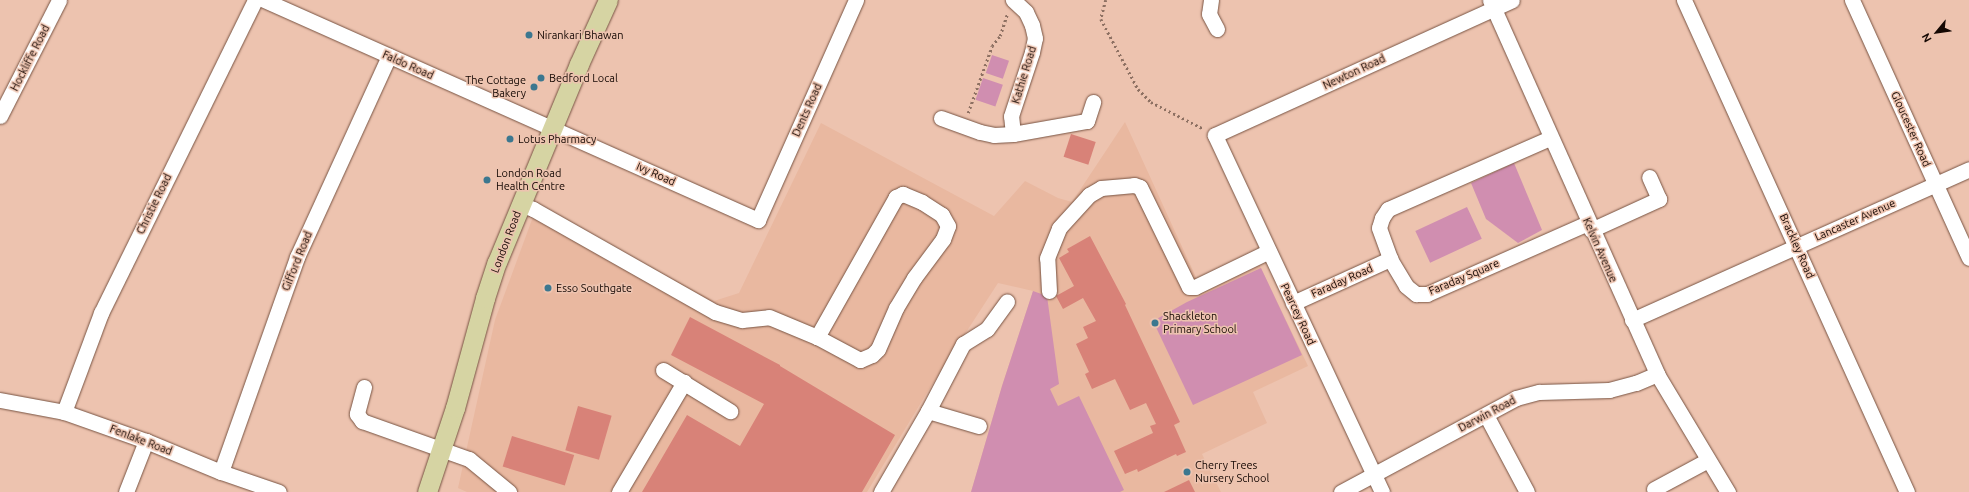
<!DOCTYPE html>
<html>
<head>
<meta charset="utf-8">
<style>
  body { margin:0 }
  #map { position:relative; width:1969px; height:492px; overflow:hidden; background:#edc3af; font-family:Ubuntu,sans-serif }
  div>[style] { position:absolute }
  .built>* { inset:0; background:#e9b8a0 }
  .green>* { inset:0; background:#d08eb0; transform-origin:0 0 }
  .building>* { inset:0; background:#d88278; transform-origin:0 0 }
  .path>* { height:2.5px; margin-top:-1.25px; transform-origin:0; background:repeating-linear-gradient(90deg,#8d7062 0 2px,transparent 0 5px) }
  .roads { filter:drop-shadow(0 0 1px #775342) drop-shadow(0 0 1px #775342) }
  .minor>* { height:15px; margin:-7.5px; padding:0 7.5px; transform-origin:7.5px; border-radius:7.5px; background:#fff }
  .major>* { height:19px; margin:-9.5px; padding:0 9.5px; transform-origin:9.5px; border-radius:9.5px; background:#d6d4a3 }
  .dots>* { width:11px; height:11px; translate:-50% -50%; box-sizing:border-box; border:2px solid #edc3af; border-radius:50% }
  span { translate:-50% -50%; white-space:nowrap; text-align:center; line-height:1.15; -webkit-text-stroke:3px #edc3af; paint-order:stroke }
  .poi-label { font-size:11px; color:#150803 }
  .left { translate:0 -50%; text-align:left }
  .right { translate:-100% -50%; text-align:right }
  .street-label { font-size:11px; color:#150803 }
  .north { position:absolute; left:1917px; top:12px; width:40px; height:40px; -webkit-text-stroke:3px #edc3af; paint-order:stroke; rotate:241deg; font-size:11px; font-weight:700; line-height:16px; text-align:center; color:#150803 }
  .north::after { content:''; display:block; margin:auto; width:14px; height:18px; background:#150803; clip-path:polygon(50% 0,100% 100%,50% 72%,0 100%) }
</style>
</head>
<body>
<div id="map">
  <div class="built">
    <div style="clip-path:polygon(1125px 122px,1200px 286px,1257px 260px,1308px 366px,1253px 392px,1267px 423px,1202px 454px,1221px 492px,971px 492px,1002px 386px,1033px 291px,998px 283px,928px 391px,867px 492px,467px 492px,458px 488px,495px 320px,537px 206px,714px 301px,739px 293px,821px 123px,994px 216px,1025px 181px,1058px 198px,1072px 202px)"></div>
  </div>
  <div class="green">
    <div style="left:992px;top:55px;width:18px;height:19px;rotate:19deg"></div>
    <div style="left:983px;top:78px;width:21px;height:23px;rotate:19deg"></div>
    <div style="clip-path:polygon(1514px 163px,1542px 230px,1518px 243px,1486px 219px,1471px 183px)"></div>
    <div style="left:1467px;top:207px;width:35px;height:57px;rotate:65deg"></div>
    <div style="clip-path:polygon(1261px 268px,1302px 355px,1193px 405px,1153px 321px,1187px 302px)"></div>
    <div style="clip-path:polygon(1033px 291px,1047px 296px,1059px 384px,1050px 389px,1058px 406px,1079px 396px,1124px 490px,1120px 492px,971px 492px,1002px 386px)"></div>
  </div>
  <div class="building">
    <div style="left:1071px;top:134px;width:26px;height:24px;rotate:18deg"></div>
    <div style="clip-path:polygon(1090px 236px,1126px 304px,1125px 305px,1180px 422px,1174px 425px,1186px 452px,1177px 456px,1176px 454px,1138px 472px,1137px 469px,1125px 474px,1114px 451px,1153px 433px,1150px 426px,1156px 424px,1146px 403px,1130px 410px,1115px 379px,1092px 389px,1085px 374px,1089px 372px,1076px 344px,1088px 338px,1083px 327px,1096px 321px,1083px 298px,1063px 309px,1056px 296px,1074px 286px,1059px 258px,1069px 252px,1067px 249px)"></div>
    <div style="clip-path:polygon(690px 317px,780px 365px,780px 366px,895px 435px,862px 492px,642px 492px,687px 415px,740px 446px,764px 404px,671px 355px)"></div>
    <div style="left:578px;top:406px;width:35px;height:46px;rotate:16deg"></div>
    <div style="left:512px;top:436px;width:65px;height:32px;rotate:17deg"></div>
    <div style="clip-path:polygon(1189px 480px,1195px 492px,1164px 492px)"></div>
  </div>
  <div class="path">
    <div style="left:1106px;top:0;width:20px;rotate:105deg"></div>
    <div style="left:1101px;top:19px;width:79px;rotate:62.1deg"></div>
    <div style="left:1138px;top:89px;width:18px;rotate:45deg"></div>
    <div style="left:1151px;top:102px;width:59px;rotate:27deg"></div>
    <div style="left:968px;top:113px;width:71px;rotate:-70.3deg"></div>
    <div style="left:992px;top:46px;width:13px;rotate:-51deg"></div>
    <div style="left:1000px;top:36px;width:23px;rotate:-72deg"></div>
  </div>
  <div class="roads">
    <div class="minor">
      <div style="left:264px;top:0;width:541px;rotate:24.01deg"></div>
      <div style="left:758px;top:220px;width:241px;rotate:-66deg"></div>
      <div style="left:1211px;top:0;width:14px;rotate:98deg"></div>
      <div style="left:1209px;top:14px;width:17px;rotate:62deg"></div>
      <div style="left:1490px;top:0;width:410px;rotate:65.9deg"></div>
      <div style="left:1657px;top:374px;width:138px;rotate:59deg"></div>
      <div style="left:1684px;top:0;width:540px;rotate:65.62deg"></div>
      <div style="left:1852px;top:0;width:283px;rotate:65.6deg"></div>
      <div style="left:0;top:116px;width:130px;rotate:-63deg"></div>
      <div style="left:941px;top:118px;width:41px;rotate:19.7deg"></div>
      <div style="left:980px;top:132px;width:14px;rotate:12deg"></div>
      <div style="left:994px;top:135px;width:19px;rotate:-3deg"></div>
      <div style="left:1013px;top:134px;width:75px;rotate:-10deg"></div>
      <div style="left:1087px;top:121px;width:20px;rotate:-72deg"></div>
      <div style="left:1013px;top:134px;width:18px;rotate:-96deg"></div>
      <div style="left:1011px;top:116px;width:67px;rotate:-71.8deg"></div>
      <div style="left:1032px;top:52px;width:14px;rotate:-78deg"></div>
      <div style="left:1035px;top:38px;width:13px;rotate:-103deg"></div>
      <div style="left:1032px;top:25px;width:14px;rotate:-115deg"></div>
      <div style="left:1026px;top:12px;width:18px;rotate:-137deg"></div>
      <div style="left:1550px;top:138px;width:177px;rotate:156.3deg"></div>
      <div style="left:1388px;top:209px;width:11px;rotate:124deg"></div>
      <div style="left:1382px;top:218px;width:10px;rotate:107deg"></div>
      <div style="left:1379px;top:228px;width:33px;rotate:70deg"></div>
      <div style="left:1390px;top:259px;width:31px;rotate:59deg"></div>
      <div style="left:1406px;top:286px;width:13px;rotate:39deg"></div>
      <div style="left:1416px;top:294px;width:11px"></div>
      <div style="left:1427px;top:294px;width:176px;rotate:-23.8deg"></div>
      <div style="left:520px;top:204px;width:14px;rotate:21deg"></div>
      <div style="left:533px;top:209px;width:209px;rotate:29.5deg"></div>
      <div style="left:715px;top:312px;width:28px;rotate:17deg"></div>
      <div style="left:742px;top:320px;width:27px;rotate:-6deg"></div>
      <div style="left:769px;top:317px;width:52px;rotate:22.6deg"></div>
      <div style="left:817px;top:337px;width:49px;rotate:28.1deg"></div>
      <div style="left:860px;top:360px;width:13px;rotate:-23deg"></div>
      <div style="left:872px;top:355px;width:8px;rotate:-45deg"></div>
      <div style="left:878px;top:349px;width:45px;rotate:-66.3deg"></div>
      <div style="left:896px;top:308px;width:35px;rotate:-59deg"></div>
      <div style="left:914px;top:278px;width:49px;rotate:-53.4deg"></div>
      <div style="left:943px;top:239px;width:14px;rotate:-69deg"></div>
      <div style="left:948px;top:226px;width:13px;rotate:-119deg"></div>
      <div style="left:942px;top:215px;width:24px;rotate:-147deg"></div>
      <div style="left:922px;top:202px;width:21px;rotate:-157deg"></div>
      <div style="left:903px;top:194px;width:8px;rotate:157deg"></div>
      <div style="left:896px;top:197px;width:161px;rotate:119.4deg"></div>
      <div style="left:1591px;top:230px;width:75px;rotate:-24.5deg"></div>
      <div style="left:1659px;top:199px;width:24px;rotate:-114deg"></div>
      <div style="left:1049px;top:291px;width:33px;rotate:-93deg"></div>
      <div style="left:1047px;top:258px;width:32px;rotate:-68deg"></div>
      <div style="left:1059px;top:228px;width:45px;rotate:-47.7deg"></div>
      <div style="left:1089px;top:195px;width:14px;rotate:-30deg"></div>
      <div style="left:1101px;top:188px;width:33px;rotate:-5deg"></div>
      <div style="left:1134px;top:185px;width:6px;rotate:18deg"></div>
      <div style="left:1140px;top:187px;width:111px;rotate:63.9deg"></div>
      <div style="left:1189px;top:287px;width:6px"></div>
      <div style="left:1195px;top:287px;width:82px;rotate:-25.9deg"></div>
      <div style="left:1293px;top:303px;width:107px;rotate:-24.4deg"></div>
      <div style="left:1632px;top:320px;width:369px;rotate:-24.1deg"></div>
      <div style="left:663px;top:370px;width:79px;rotate:31.5deg"></div>
      <div style="left:364px;top:387px;width:28px;rotate:105deg"></div>
      <div style="left:357px;top:414px;width:9px;rotate:54deg"></div>
      <div style="left:362px;top:421px;width:114px;rotate:19.6deg"></div>
      <div style="left:469px;top:459px;width:52px;rotate:39.5deg"></div>
      <div style="left:0;top:400px;width:65px;rotate:10.6deg"></div>
      <div style="left:64px;top:412px;width:87px;rotate:19.5deg"></div>
      <div style="left:146px;top:441px;width:81px;rotate:22.5deg"></div>
      <div style="left:221px;top:472px;width:61px;rotate:19deg"></div>
      <div style="left:928px;top:411px;width:53px;rotate:16.4deg"></div>
      <div style="left:64px;top:412px;width:106px;rotate:-69.5deg"></div>
      <div style="left:101px;top:313px;width:349px;rotate:-63.8deg"></div>
      <div style="left:1486px;top:415px;width:87px;rotate:62deg"></div>
      <div style="left:221px;top:472px;width:228px;rotate:-70.5deg"></div>
      <div style="left:297px;top:257px;width:221px;rotate:-65.4deg"></div>
      <div style="left:1654px;top:489px;width:61px;rotate:-28.2deg"></div>
      <div style="left:126px;top:492px;width:55px;rotate:-68.6deg"></div>
      <div style="left:619px;top:492px;width:128px;rotate:-59.4deg"></div>
      <div style="left:881px;top:492px;width:94px;rotate:-59.9deg"></div>
      <div style="left:928px;top:411px;width:76px;rotate:-62.4deg"></div>
      <div style="left:963px;top:344px;width:28px;rotate:-32deg"></div>
      <div style="left:987px;top:329px;width:34px;rotate:-54deg"></div>
      <div style="left:1341px;top:492px;width:199px;rotate:-28.2deg"></div>
      <div style="left:1516px;top:398px;width:24px;rotate:-15deg"></div>
      <div style="left:1539px;top:392px;width:70px;rotate:-1.6deg"></div>
      <div style="left:1609px;top:390px;width:28px;rotate:-15deg"></div>
      <div style="left:1636px;top:383px;width:23px;rotate:-23deg"></div>
      <div style="left:1382px;top:492px;width:394px;rotate:-115.1deg"></div>
      <div style="left:1215px;top:135px;width:326px;rotate:-24.4deg"></div>
    </div>
    <div class="major">
      <div style="left:427px;top:492px;width:89px;rotate:-71.6deg"></div>
      <div style="left:455px;top:408px;width:114px;rotate:-74.7deg"></div>
      <div style="left:485px;top:298px;width:38px;rotate:-72deg"></div>
      <div style="left:497px;top:262px;width:214px;rotate:-67.5deg"></div>
      <div style="left:579px;top:64px;width:70px;rotate:-65.6deg"></div>
    </div>
  </div>
  <div class="dots">
    <div style="left:529px;top:35px;background:#3c778f"></div>
    <div style="left:541px;top:78px;background:#3c778f"></div>
    <div style="left:534px;top:87px;background:#3c778f"></div>
    <div style="left:510px;top:139px;background:#3c778f"></div>
    <div style="left:487px;top:180px;background:#3c778f"></div>
    <div style="left:548px;top:288px;background:#3c778f"></div>
    <div style="left:1155px;top:323px;background:#3c778f"></div>
    <div style="left:1187px;top:472px;background:#3c778f"></div>
  </div>
  <div class="poi-label">
    <span class="left" style="left:537px;top:35px">Nirankari Bhawan</span>
    <span class="left" style="left:549px;top:78px">Bedford Local</span>
    <span class="right" style="left:526px;top:87px">The Cottage<br>Bakery</span>
    <span class="left" style="left:518px;top:139px">Lotus Pharmacy</span>
    <span class="left" style="left:496px;top:180px">London Road<br>Health Centre</span>
    <span class="left" style="left:556px;top:288px">Esso Southgate</span>
    <span class="left" style="left:1163px;top:323px">Shackleton<br>Primary School</span>
    <span class="left" style="left:1195px;top:472px">Cherry Trees<br>Nursery School</span>
  </div>
  <div class="street-label">
    <span style="left:30px;top:58px;rotate:-63deg">Hockliffe Road</span>
    <span style="left:408px;top:65px;rotate:24deg">Faldo Road</span>
    <span style="left:1354px;top:72px;rotate:-25deg">Newton Road</span>
    <span style="left:1024px;top:75px;rotate:-73deg">Kathie Road</span>
    <span style="left:807px;top:110px;rotate:-66deg">Dents Road</span>
    <span style="left:1911px;top:129px;rotate:66deg">Gloucester Road</span>
    <span style="left:656px;top:174px;rotate:24deg">Ivy Road</span>
    <span style="left:154px;top:204px;rotate:-64deg">Christie Road</span>
    <span style="left:1855px;top:220px;rotate:-24deg">Lancaster Avenue</span>
    <span style="left:506px;top:242px;rotate:-69deg">London Road</span>
    <span style="left:1797px;top:246px;rotate:66deg">Brackley Road</span>
    <span style="left:1600px;top:250px;rotate:66deg">Kelvin Avenue</span>
    <span style="left:297px;top:261px;rotate:-68deg">Gifford Road</span>
    <span style="left:1464px;top:277px;rotate:-23deg">Faraday Square</span>
    <span style="left:1342px;top:281px;rotate:-24deg">Faraday Road</span>
    <span style="left:1298px;top:314px;rotate:65deg">Pearcey Road</span>
    <span style="left:1487px;top:414px;rotate:-28deg">Darwin Road</span>
    <span style="left:141px;top:440px;rotate:21deg">Fenlake Road</span>
  </div>
  <div class="north">N</div>
</div>
</body>
</html>
